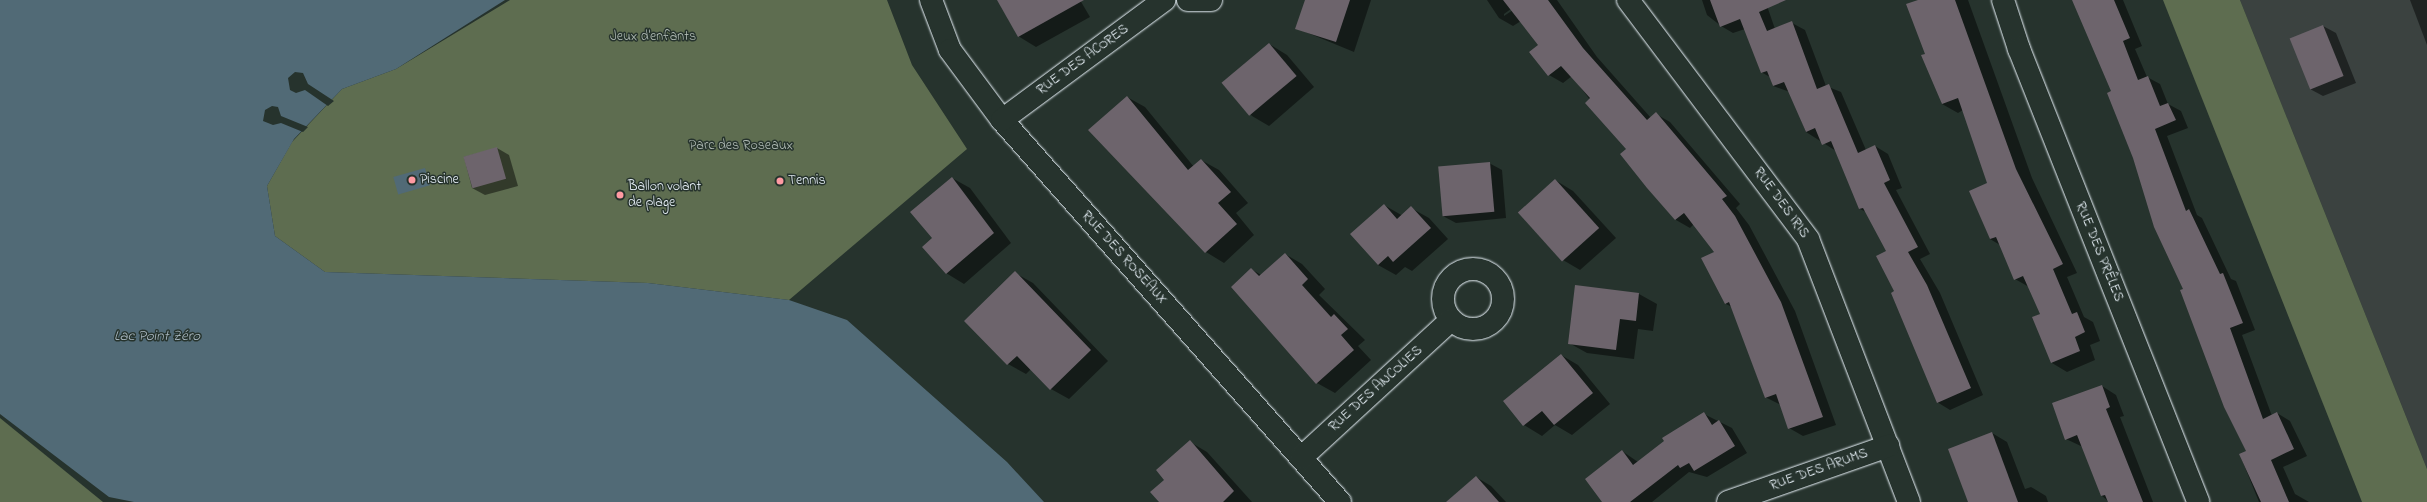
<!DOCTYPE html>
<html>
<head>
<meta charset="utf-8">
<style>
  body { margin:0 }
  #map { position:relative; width:2427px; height:502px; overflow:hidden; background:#26332d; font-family:"Indie Flower",sans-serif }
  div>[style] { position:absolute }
  .built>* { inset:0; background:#3b4240 }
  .green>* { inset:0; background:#5e6d50 }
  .water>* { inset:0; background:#516a76; transform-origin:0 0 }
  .pier>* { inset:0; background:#26332d }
  .shadow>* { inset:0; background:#0007 }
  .building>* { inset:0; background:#6d646c; transform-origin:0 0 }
  .roads { filter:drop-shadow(0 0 1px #e8f1f8) drop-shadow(0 0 1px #e8f1f8) }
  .minor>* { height:22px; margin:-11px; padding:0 11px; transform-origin:11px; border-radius:11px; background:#26332d }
  .minor>.ring { margin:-11px; padding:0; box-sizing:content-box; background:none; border:22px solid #26332d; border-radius:50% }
  .dots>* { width:11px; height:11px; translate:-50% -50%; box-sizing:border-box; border:2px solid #26332d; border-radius:50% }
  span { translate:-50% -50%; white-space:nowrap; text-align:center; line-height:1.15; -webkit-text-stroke:3px #26332d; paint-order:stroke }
  .park-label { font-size:14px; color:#b1bcb5 }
  .street-label { font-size:14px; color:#e8f1f8 }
  .poi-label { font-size:14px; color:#e8f1f8 }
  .left { translate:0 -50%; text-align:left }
  .water-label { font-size:15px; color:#acbbc4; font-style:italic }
</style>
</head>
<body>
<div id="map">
  <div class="built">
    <div style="clip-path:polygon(2240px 0,2427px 0,2427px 469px)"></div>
  </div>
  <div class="green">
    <div style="clip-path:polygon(510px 0,887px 0,912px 65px,967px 149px,789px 300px,648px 283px,325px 272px,275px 236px,267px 186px,292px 142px,342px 89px,396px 69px)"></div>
    <div style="clip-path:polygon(2163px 0,2240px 0,2427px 469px,2427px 502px,2362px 502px)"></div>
    <div style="clip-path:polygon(0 418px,103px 502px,0 502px)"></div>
  </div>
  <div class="water">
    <div style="clip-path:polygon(0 0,505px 0,396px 69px,342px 89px,294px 139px,267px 186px,275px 236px,325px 272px,648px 283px,789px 300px,847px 320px,1007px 462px,1044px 502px,134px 502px,109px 497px,0 414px)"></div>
    <div style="left:425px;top:168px;width:18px;height:33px;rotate:74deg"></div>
  </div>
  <div class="pier">
    <div style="clip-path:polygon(295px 72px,303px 73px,308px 84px,334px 101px,328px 106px,305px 90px,296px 93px,290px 90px,288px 78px)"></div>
    <div style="clip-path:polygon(272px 106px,278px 107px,281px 116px,308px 127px,303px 132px,281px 123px,273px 125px,263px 121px,265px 110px)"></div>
  </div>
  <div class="shadow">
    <div style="clip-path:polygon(998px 0,1080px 0,1090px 17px,1036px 47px,1018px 36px)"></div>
    <div style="clip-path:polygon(1306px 0,1371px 0,1354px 52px,1296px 28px)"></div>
    <div style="clip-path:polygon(evenodd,1487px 0,1557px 0,1597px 57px,1651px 118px,1656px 114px,1670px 122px,1740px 204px,1736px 208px,1749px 225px,1795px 311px,1836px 425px,1803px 436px,1789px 428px,1781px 405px,1765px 397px,1732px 307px,1726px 304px,1702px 259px,1715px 252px,1694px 224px,1690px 228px,1676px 220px,1648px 187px,1627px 149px,1572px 76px,1563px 83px,1549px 75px,1540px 45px,1521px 21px,1513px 26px,1499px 18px,1487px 0,1515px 6px,1516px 8px,1504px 16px,1504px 14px,1515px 6px)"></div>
    <div style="clip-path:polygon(1702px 0,1765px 0,1775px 29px,1792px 23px,1805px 30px,1826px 86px,1841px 92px,1866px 150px,1875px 146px,1888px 154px,1902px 188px,1896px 190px,1930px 254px,1920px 259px,1940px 293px,1983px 395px,1950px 410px,1937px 402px,1896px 292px,1887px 251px,1866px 212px,1860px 209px,1836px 151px,1806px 132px,1790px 92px,1773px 86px,1770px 77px,1761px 72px,1745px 29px,1733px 33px,1721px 26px,1707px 15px)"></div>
    <div style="clip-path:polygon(1921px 0,1968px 0,2032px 178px,2077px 273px,2067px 277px,2084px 317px,2093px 322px,2100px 341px,2090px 345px,2095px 360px,2067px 372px,2052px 363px,2033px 317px,2041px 314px,2029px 287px,2015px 279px,2000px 245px,1990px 239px,1988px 184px,1963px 110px,1958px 113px,1942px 104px,1926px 54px)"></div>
    <div style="clip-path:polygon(2073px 0,2123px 0,2142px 46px,2135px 49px,2147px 77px,2160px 84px,2168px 104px,2181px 111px,2188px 128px,2167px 136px,2197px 215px,2202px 218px,2231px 279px,2236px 281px,2255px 330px,2242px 335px,2272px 416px,2277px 413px,2290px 421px,2307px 456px,2283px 467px,2295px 494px,2309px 502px,2259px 502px,2240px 455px,2248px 451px,2113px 91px)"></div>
    <div style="clip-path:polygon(2410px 0,2427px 0,2427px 45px)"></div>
    <div style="clip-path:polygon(2323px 26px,2336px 33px,2356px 83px,2323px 96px,2310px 89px)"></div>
    <div style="clip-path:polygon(1269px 44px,1287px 55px,1314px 87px,1269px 126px,1252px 116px,1224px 84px)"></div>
    <div style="clip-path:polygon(1127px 97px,1145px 107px,1194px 167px,1201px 160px,1219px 170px,1248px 203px,1236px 213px,1254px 235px,1224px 263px,1206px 252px)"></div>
    <div style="clip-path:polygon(497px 148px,509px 155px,518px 186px,485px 195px,472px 188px,464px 157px)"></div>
    <div style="clip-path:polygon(1489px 163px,1502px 170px,1506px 218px,1456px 223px,1443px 216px)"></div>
    <div style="clip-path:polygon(952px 178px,970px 188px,1011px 243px,964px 284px,946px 273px,934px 238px)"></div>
    <div style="clip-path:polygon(1555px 180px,1573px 191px,1616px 238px,1580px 270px,1563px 260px)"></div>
    <div style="clip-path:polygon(1384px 205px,1403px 216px,1411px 208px,1429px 218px,1448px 239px,1412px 271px,1405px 267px,1396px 275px,1378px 265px)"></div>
    <div style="clip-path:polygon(1285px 254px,1302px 264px,1325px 289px,1319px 295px,1365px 340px,1358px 346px,1371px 360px,1335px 393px,1317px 383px,1251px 269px,1261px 275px)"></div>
    <div style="clip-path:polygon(1015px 273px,1033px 283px,1108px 361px,1069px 399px,1051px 389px,1031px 369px,1026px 374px,1008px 364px)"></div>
    <div style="clip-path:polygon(1576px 286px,1639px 294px,1657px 304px,1653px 331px,1638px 329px,1634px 359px,1587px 353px,1569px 343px)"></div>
    <div style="clip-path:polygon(1561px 355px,1578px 365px,1610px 404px,1572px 435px,1555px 425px,1542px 436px,1524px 425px,1504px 401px)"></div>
    <div style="clip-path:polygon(2102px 386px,2116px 395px,2124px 416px,2120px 417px,2153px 502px,2109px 502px,2101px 495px,2083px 447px,2066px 439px)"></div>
    <div style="clip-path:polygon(1704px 414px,1732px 428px,1747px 453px,1707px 477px,1689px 472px,1652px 502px,1604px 502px,1622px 451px,1638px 462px)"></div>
    <div style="clip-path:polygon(1992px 433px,2007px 442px,2025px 489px,2031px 487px,2046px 496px,2048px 502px,1974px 502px)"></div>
    <div style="clip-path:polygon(1190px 442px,1207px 452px,1252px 502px,1161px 502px,1166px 480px)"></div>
    <div style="clip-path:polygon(1476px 477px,1491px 486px,1506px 502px,1447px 502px)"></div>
  </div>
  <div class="building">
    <div style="clip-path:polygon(997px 0,1084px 0,1018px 37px)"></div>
    <div style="clip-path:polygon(1305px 0,1350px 0,1336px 42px,1295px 29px)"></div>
    <div style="clip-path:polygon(1503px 0,1548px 0,1583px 48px,1647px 120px,1656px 112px,1727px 196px,1722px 199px,1735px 216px,1781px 302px,1823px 417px,1788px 429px,1776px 394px,1765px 398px,1729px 302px,1725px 304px,1701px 258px,1714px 252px,1684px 213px,1675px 220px,1647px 188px,1620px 154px,1626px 149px,1585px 103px,1590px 98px,1561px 66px,1548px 76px,1529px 52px,1538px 45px)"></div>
    <div style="clip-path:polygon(1710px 0,1786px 0,1759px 12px,1767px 31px,1792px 21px,1817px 89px,1829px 84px,1858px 153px,1875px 145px,1890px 180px,1884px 183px,1918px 247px,1908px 252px,1927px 285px,1971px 388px,1937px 403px,1891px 293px,1894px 291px,1876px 256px,1886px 251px,1863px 208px,1859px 209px,1831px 141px,1822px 145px,1815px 128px,1806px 132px,1784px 82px,1773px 86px,1767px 71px,1761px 73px,1740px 19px,1720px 27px)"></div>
    <div style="clip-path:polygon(1918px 0,1955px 0,2016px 169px,2063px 264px,2053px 269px,2072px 314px,2077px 312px,2085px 332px,2075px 337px,2080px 351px,2051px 363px,2032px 317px,2040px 314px,2023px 276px,2014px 280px,1996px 237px,1990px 239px,1969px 191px,1987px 183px,1958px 98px,1942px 104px,1921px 55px,1925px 54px,1906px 4px)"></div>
    <div style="clip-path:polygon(2072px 0,2114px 0,2130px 38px,2123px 41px,2138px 80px,2148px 76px,2160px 106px,2168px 103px,2176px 120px,2155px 129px,2186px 211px,2189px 209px,2220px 274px,2223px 273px,2243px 323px,2230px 328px,2263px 419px,2277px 412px,2294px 449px,2271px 460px,2289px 502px,2261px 502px,2239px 454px,2246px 451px,2224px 407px,2180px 290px,2183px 289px,2154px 227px,2133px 158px,2107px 93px,2111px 91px)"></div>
    <div style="left:2323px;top:25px;width:55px;height:36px;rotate:68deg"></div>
    <div style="left:1269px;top:43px;width:43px;height:62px;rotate:50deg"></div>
    <div style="clip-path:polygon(1127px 96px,1188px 170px,1201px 159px,1231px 192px,1218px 203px,1237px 224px,1205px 253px,1088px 130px)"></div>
    <div style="left:497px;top:147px;width:33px;height:35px;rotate:74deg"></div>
    <div style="left:1490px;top:162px;width:50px;height:52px;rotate:85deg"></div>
    <div style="clip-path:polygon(952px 177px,994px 233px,946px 274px,922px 247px,932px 238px,910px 212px)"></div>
    <div style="left:1555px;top:179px;width:66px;height:50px;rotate:48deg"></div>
    <div style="clip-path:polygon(1384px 204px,1397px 219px,1411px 206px,1431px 228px,1393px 262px,1388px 256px,1378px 265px,1350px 234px)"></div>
    <div style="clip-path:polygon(1285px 253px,1308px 279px,1302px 285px,1331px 317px,1334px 314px,1348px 329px,1341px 335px,1354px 350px,1316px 384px,1231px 287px,1251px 268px,1259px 276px)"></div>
    <div style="clip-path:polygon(1015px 271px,1091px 350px,1050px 390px,1017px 356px,1007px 365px,964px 321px)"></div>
    <div style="clip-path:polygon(1575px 285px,1639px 293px,1636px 321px,1620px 319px,1616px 350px,1568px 344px)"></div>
    <div style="clip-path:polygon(1561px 354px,1593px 393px,1554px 425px,1542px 411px,1523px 426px,1503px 401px)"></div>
    <div style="clip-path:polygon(2102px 385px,2110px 407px,2106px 409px,2143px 502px,2108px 502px,2105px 495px,2101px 496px,2077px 435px,2065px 440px,2052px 403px)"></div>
    <div style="clip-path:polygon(1704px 412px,1712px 425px,1719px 420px,1735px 446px,1694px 471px,1689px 463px,1680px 468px,1678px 465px,1630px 502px,1602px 502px,1585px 479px,1622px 450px,1633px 465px,1664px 441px,1662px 438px)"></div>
    <div style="clip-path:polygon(1992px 432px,2018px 502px,1968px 502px,1948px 449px)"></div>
    <div style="clip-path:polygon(1190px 440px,1234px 491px,1223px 502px,1159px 502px,1150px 492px,1164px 480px,1156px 470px)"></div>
    <div style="clip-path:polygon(1476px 476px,1499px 502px,1446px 502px)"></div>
  </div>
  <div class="roads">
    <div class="minor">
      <div style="left:931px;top:0;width:53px;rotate:69.2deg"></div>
      <div style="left:950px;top:50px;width:87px;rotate:53.4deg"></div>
      <div style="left:1002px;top:120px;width:510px;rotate:48.5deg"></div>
      <div style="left:1188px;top:0;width:23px"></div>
      <div style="left:1628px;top:0;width:299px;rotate:53deg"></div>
      <div style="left:1808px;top:239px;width:282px;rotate:69deg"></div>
      <div style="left:2003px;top:0;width:52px;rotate:71.9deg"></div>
      <div style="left:2019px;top:49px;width:487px;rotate:68.4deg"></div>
      <div style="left:1002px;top:120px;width:202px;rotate:-36.5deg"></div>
      <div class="ring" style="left:1443px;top:269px;width:38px;height:38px"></div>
      <div style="left:1301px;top:458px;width:204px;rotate:-42.6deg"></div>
      <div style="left:1728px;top:502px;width:170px;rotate:-19.3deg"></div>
    </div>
  </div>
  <div class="dots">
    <div style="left:412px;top:180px;background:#ff9aa2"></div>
    <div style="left:780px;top:181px;background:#ff9aa2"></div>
    <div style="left:620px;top:195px;background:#ff9aa2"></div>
  </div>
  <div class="park-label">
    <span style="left:653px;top:37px">Jeux d'enfants</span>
    <span style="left:741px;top:146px">Parc des Roseaux</span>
  </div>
  <div class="street-label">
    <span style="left:1083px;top:60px;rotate:-36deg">RUE DES ACORES</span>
    <span style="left:1781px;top:203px;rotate:54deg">RUE DES IRIS</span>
    <span style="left:2099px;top:252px;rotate:68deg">RUE DES PRÊLES</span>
    <span style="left:1124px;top:258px;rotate:48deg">RUE DES ROSEAUX</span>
    <span style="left:1376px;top:389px;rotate:-42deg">RUE DES ANCOLIES</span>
    <span style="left:1819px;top:470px;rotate:-19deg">RUE DES ARUMS</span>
  </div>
  <div class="poi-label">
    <span class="left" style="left:420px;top:180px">Piscine</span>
    <span class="left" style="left:788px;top:181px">Tennis</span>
    <span class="left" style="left:628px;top:195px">Ballon volant<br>de plage</span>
  </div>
  <div class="water-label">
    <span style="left:157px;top:337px">Lac Point Zéro</span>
  </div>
</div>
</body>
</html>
